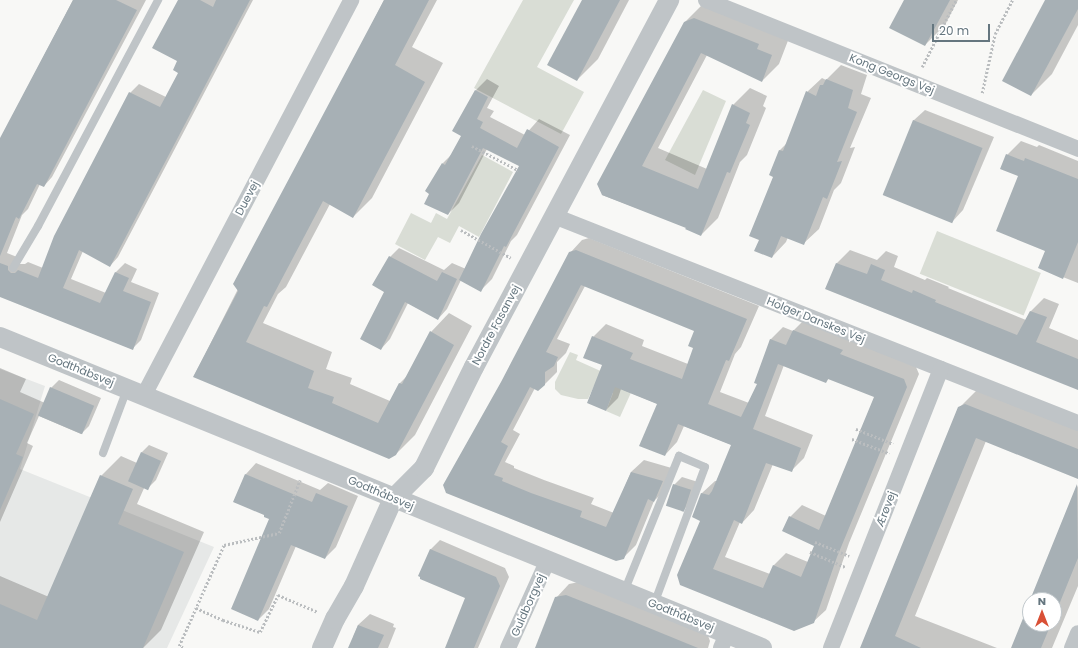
<!DOCTYPE html>
<html>
<head>
<meta charset="utf-8">
<style>
  body { margin:0 }
  #map { position:relative; width:1078px; height:648px; overflow:hidden; background:#f8f8f6; font-family:Poppins,sans-serif }
  div>[style] { position:absolute }
  .built>* { inset:0; background:#e6e8e7 }
  .green>* { inset:0; background:#d9ddd5; transform-origin:0 0 }
  .shadow>* { inset:0; background:#0003 }
  .building>* { inset:0; background:#a7b0b5; transform-origin:0 0 }
  .path>* { height:2.5px; margin-top:-1.25px; transform-origin:0; background:repeating-linear-gradient(90deg,#babdbf 0 2px,transparent 0 4px) }
  .service>* { height:8px; margin:-4px; padding:0 4px; transform-origin:4px; border-radius:4px; background:#bfc4c7 }
  .minor>* { height:16px; margin:-8px; padding:0 8px; transform-origin:8px; border-radius:8px; background:#bfc4c7 }
  .tertiary>* { height:20px; margin:-10px; padding:0 10px; transform-origin:10px; border-radius:10px; background:#bfc4c7 }
  span { translate:-50% -50%; white-space:nowrap; text-align:center; line-height:1.15; -webkit-text-stroke:4px #fff; paint-order:stroke }
  .street-label { font-size:11px; color:#65767f }
  .north { position:absolute; left:1022px; top:592px; width:40px; height:40px; box-sizing:border-box; background:#fff; border:1px solid #c1c8cc; border-radius:50%; rotate:0deg; font-size:11px; font-weight:700; line-height:16px; text-align:center; color:#65767f }
  .north::after { content:''; display:block; margin:auto; width:14px; height:18px; background:#d95036; clip-path:polygon(50% 0,100% 100%,50% 72%,0 100%) }
  .scale { position:absolute; left:932px; top:24px; width:58px; height:18px; box-sizing:border-box; border:2px solid #65767f; border-top:0; padding-left:5px; font-size:12px; line-height:14px; white-space:nowrap; color:#65767f; -webkit-text-stroke:3px #fff; paint-order:stroke }
</style>
</head>
<body>
<div id="map">
  <div class="built">
    <div style="clip-path:polygon(0 369px,45px 386px,20px 469px,214px 547px,167px 648px,0 648px)"></div>
  </div>
  <div class="green">
    <div style="clip-path:polygon(523px 0,574px 0,537px 67px,584px 92px,561px 134px,474px 88px)"></div>
    <div style="clip-path:polygon(703px 90px,726px 101px,695px 175px,665px 160px)"></div>
    <div style="clip-path:polygon(482px 155px,513px 172px,479px 237px,459px 226px,450px 243px,438px 237px,425px 260px,395px 244px,411px 213px,431px 223px,436px 213px,447px 219px)"></div>
    <div style="left:937px;top:231px;width:112px;height:46px;rotate:22deg"></div>
    <div style="clip-path:polygon(570px 352px,578px 355px,576px 360px,634px 386px,620px 417px,606px 411px,613px 393px,594px 386px,588px 399px,578px 399px,561px 395px,555px 389px,555px 382px)"></div>
  </div>
  <div class="shadow">
    <div style="clip-path:polygon(73px 0,146px 0,52px 177px,44px 186px,40px 184px,28px 209px,22px 215px,7px 253px,17px 257px,20px 264px,25px 264px,28px 262px,43px 268px,130px 93px,139px 84px,166px 97px,179px 73px,180px 0,253px 0,118px 257px,110px 266px,83px 251px,71px 279px,106px 293px,116px 272px,125px 263px,137px 269px,131px 282px,159px 293px,141px 340px,132px 349px,0 296px,0 140px)"></div>
    <div style="clip-path:polygon(384px 0,437px 0,412px 47px,443px 63px,372px 198px,353px 217px,330px 204px,286px 287px,278px 294px,263px 323px,332px 352px,326px 369px,352px 378px,350px 384px,390px 401px,400px 383px,407px 376px,431px 332px,449px 313px,472px 326px,415px 435px,396px 454px,194px 376px)"></div>
    <div style="clip-path:polygon(583px 0,629px 0,598px 59px,577px 80px)"></div>
    <div style="clip-path:polygon(905px 0,958px 0,945px 25px,925px 45px)"></div>
    <div style="clip-path:polygon(1046px 0,1078px 0,1078px 25px,1052px 74px,1031px 95px)"></div>
    <div style="clip-path:polygon(702px 5px,789px 38px,779px 64px,762px 81px,707px 55px,658px 148px,707px 169px,733px 105px,750px 88px,767px 96px,763px 106px,766px 108px,747px 155px,740px 162px,718px 218px,701px 235px,687px 227px,602px 195px,685px 22px)"></div>
    <div style="clip-path:polygon(841px 65px,867px 75px,861px 94px,871px 98px,850px 148px,855px 147px,841px 183px,834px 190px,819px 229px,804px 243px,788px 237px,786px 242px,772px 257px,760px 239px,774px 176px,770px 174px,780px 150px,787px 143px,807px 92px,822px 78px,826px 80px)"></div>
    <div style="clip-path:polygon(487px 79px,499px 86px,487px 108px,494px 111px,490px 117px,525px 135px,539px 119px,570px 135px,517px 235px,511px 241px,492px 279px,481px 290px,461px 280px,447px 309px,438px 319px,408px 303px,390px 339px,381px 349px,390px 257px,399px 248px,444px 270px,452px 263px,466px 269px,520px 166px,487px 149px,459px 203px,448px 214px,443px 163px,452px 154px,462px 135px,476px 90px)"></div>
    <div style="clip-path:polygon(925px 110px,994px 137px,963px 210px,952px 222px,913px 121px)"></div>
    <div style="clip-path:polygon(1021px 141px,1037px 147px,1039px 145px,1078px 161px,1078px 283px,1040px 268px,1047px 250px,1019px 175px,1007px 155px)"></div>
    <div style="clip-path:polygon(evenodd,589px 238px,759px 306px,741px 347px,735px 354px,720px 392px,749px 403px,758px 384px,770px 340px,783px 327px,793px 331px,806px 318px,916px 367px,919px 374px,849px 543px,826px 610px,813px 622px,681px 584px,701px 520px,693px 517px,702px 493px,715px 481px,717px 481px,732px 445px,684px 426px,677px 442px,665px 455px,658px 404px,621px 389px,618px 398px,606px 410px,604px 365px,593px 337px,606px 324px,644px 340px,642px 346px,688px 364px,695px 348px,695px 330px,585px 286px,557px 339px,570px 344px,566px 353px,557px 362px,557px 372px,544px 385px,535px 388px,513px 430px,520px 434px,505px 462px,514px 466px,514px 468px,544px 480px,594px 498px,591px 504px,614px 513px,631px 472px,644px 460px,675px 469px,667px 488px,654px 501px,636px 545px,623px 558px,447px 492px,570px 253px,582px 240px,589px 238px,784px 365px,826px 382px,829px 378px,875px 396px,826px 516px,802px 505px,790px 517px,815px 545px,808px 562px,786px 553px,774px 565px,770px 574px,725px 557px,740px 522px,742px 523px,754px 510px,773px 464px,792px 470px,804px 458px,813px 435px,765px 416px,784px 365px)"></div>
    <div style="clip-path:polygon(850px 250px,877px 260px,886px 251px,898px 256px,894px 267px,925px 280px,927px 278px,949px 287px,948px 288px,1026px 320px,1031px 311px,1044px 298px,1059px 304px,1049px 328px,1078px 340px,1078px 389px,826px 288px,837px 263px)"></div>
    <div style="clip-path:polygon(0 368px,26px 379px,20px 392px,45px 403px,51px 388px,59px 380px,101px 398px,89px 426px,81px 434px,39px 416px,27px 443px,33px 446px,0 522px)"></div>
    <div style="clip-path:polygon(980px 387px,1078px 421px,1078px 478px,986px 441px,915px 616px,997px 648px,863px 648px,959px 408px)"></div>
    <div style="clip-path:polygon(149px 445px,168px 453px,156px 480px,148px 488px,145px 486px,137px 504px,204px 532px,161px 630px,143px 648px,0 648px,0 576px,49px 597px,101px 476px,121px 456px,137px 463px,142px 452px)"></div>
    <div style="clip-path:polygon(256px 463px,320px 490px,328px 483px,358px 496px,336px 547px,325px 558px,296px 546px,269px 609px,258px 620px,270px 519px,266px 515px,234px 501px,246px 474px)"></div>
    <div style="clip-path:polygon(682px 477px,698px 482px,689px 504px,682px 512px,674px 485px)"></div>
    <div style="clip-path:polygon(1078px 485px,1078px 586px,1052px 648px,1012px 648px,1030px 604px,1030px 624px,1054px 624px,1054px 600px,1032px 600px)"></div>
    <div style="clip-path:polygon(440px 540px,505px 568px,509px 577px,478px 648px,447px 648px,466px 598px,430px 550px)"></div>
    <div style="clip-path:polygon(579px 582px,707px 633px,710px 641px,708px 648px,536px 648px,556px 598px,569px 584px)"></div>
    <div style="clip-path:polygon(370px 614px,394px 624px,393px 627px,396px 628px,388px 648px,349px 648px,358px 625px)"></div>
  </div>
  <div class="building">
    <div style="clip-path:polygon(73px 0,116px 0,137px 10px,44px 187px,37px 184px,19px 219px,16px 217px,0 256px,0 138px)"></div>
    <div style="clip-path:polygon(178px 0,200px 0,213px 7px,216px 0,250px 0,110px 267px,79px 250px,63px 288px,100px 303px,115px 272px,129px 278px,123px 291px,151px 302px,133px 350px,0 297px,0 263px,8px 266px,8px 270px,11px 273px,15px 273px,18px 270px,38px 278px,54px 236px,129px 92px,160px 107px,178px 73px,173px 70px,177px 61px,152px 48px)"></div>
    <div style="clip-path:polygon(384px 0,429px 0,395px 65px,425px 82px,353px 218px,323px 201px,267px 307px,264px 306px,246px 342px,314px 371px,308px 388px,334px 397px,332px 403px,378px 423px,399px 383px,402px 384px,430px 331px,454px 345px,396px 455px,389px 459px,193px 377px,238px 291px,233px 284px)"></div>
    <div style="clip-path:polygon(582px 0,620px 0,577px 81px,547px 65px)"></div>
    <div style="clip-path:polygon(904px 0,950px 0,925px 46px,889px 28px)"></div>
    <div style="clip-path:polygon(1045px 0,1078px 0,1078px 9px,1031px 96px,1002px 81px)"></div>
    <div style="clip-path:polygon(694px 18px,759px 44px,757px 49px,772px 55px,762px 82px,701px 53px,642px 166px,698px 189px,732px 104px,750px 113px,746px 123px,750px 125px,730px 173px,727px 172px,701px 236px,685px 229px,686px 228px,602px 195px,597px 184px,684px 22px)"></div>
    <div style="clip-path:polygon(826px 79px,853px 90px,848px 108px,857px 112px,837px 162px,842px 161px,827px 199px,823px 197px,804px 245px,781px 236px,772px 258px,754px 251px,759px 240px,749px 236px,773px 177px,769px 175px,779px 150px,783px 151px,806px 91px,816px 96px,820px 85px,823px 85px)"></div>
    <div style="clip-path:polygon(475px 90px,488px 97px,477px 119px,483px 122px,480px 128px,517px 148px,527px 129px,559px 147px,506px 247px,504px 246px,481px 292px,459px 280px,481px 234px,519px 166px,483px 148px,448px 215px,424px 204px,429px 194px,425px 191px,442px 163px,445px 165px,461px 136px,452px 131px)"></div>
    <div style="left:913px;top:120px;width:75px;height:81px;rotate:22deg"></div>
    <div style="clip-path:polygon(1006px 154px,1024px 161px,1025px 158px,1078px 179px,1078px 242px,1063px 279px,1038px 268px,1045px 251px,996px 231px,1018px 176px,1000px 169px)"></div>
    <div style="clip-path:polygon(evenodd,576px 250px,747px 319px,729px 361px,726px 360px,708px 404px,741px 417px,757px 384px,754px 383px,770px 339px,786px 345px,793px 330px,843px 350px,840px 354px,904px 379px,907px 387px,837px 557px,814px 623px,794px 631px,680px 585px,677px 575px,700px 521px,692px 517px,701px 493px,709px 495px,712px 491px,731px 445px,678px 424px,665px 456px,639px 446px,657px 404px,615px 387px,606px 411px,587px 403px,602px 365px,583px 358px,592px 336px,633px 353px,630px 359px,682px 379px,693px 348px,688px 346px,694px 331px,581px 285px,546px 352px,558px 357px,554px 366px,545px 372px,545px 385px,538px 391px,530px 387px,501px 442px,508px 446px,494px 475px,503px 478px,502px 481px,531px 493px,582px 511px,580px 517px,606px 527px,631px 472px,663px 481px,654px 502px,648px 499px,624px 559px,616px 561px,446px 493px,443px 485px,501px 382px,569px 252px,576px 250px,778px 364px,826px 383px,828px 379px,874px 397px,819px 530px,789px 516px,782px 531px,814px 546px,801px 577px,773px 565px,763px 588px,713px 569px,734px 520px,742px 524px,766px 463px,792px 472px,801px 448px,753px 429px,778px 364px)"></div>
    <div style="clip-path:polygon(389px 256px,437px 281px,442px 272px,457px 279px,438px 320px,405px 302px,381px 350px,360px 339px,384px 292px,372px 285px)"></div>
    <div style="clip-path:polygon(836px 263px,867px 274px,871px 264px,885px 270px,881px 280px,912px 293px,913px 290px,936px 300px,935px 302px,1017px 335px,1030px 311px,1047px 317px,1036px 342px,1078px 359px,1078px 390px,825px 289px)"></div>
    <div style="left:50px;top:387px;width:48px;height:31px;rotate:23deg"></div>
    <div style="clip-path:polygon(0 399px,34px 414px,16px 454px,23px 457px,0 510px)"></div>
    <div style="clip-path:polygon(965px 404px,1078px 449px,1078px 479px,976px 438px,895px 636px,921px 648px,860px 648px,958px 407px)"></div>
    <div style="left:141px;top:452px;width:22px;height:32px;rotate:24deg"></div>
    <div style="clip-path:polygon(245px 474px,312px 502px,316px 493px,348px 506px,325px 559px,291px 545px,258px 621px,231px 609px,269px 519px,264px 517px,264px 515px,233px 502px)"></div>
    <div style="clip-path:polygon(100px 475px,133px 489px,118px 524px,184px 552px,143px 648px,0 648px,0 604px,37px 620px)"></div>
    <div style="left:673px;top:484px;width:19px;height:23px;rotate:18deg"></div>
    <div style="clip-path:polygon(1077px 484px,1078px 558px,1054px 617px,1054px 600px,1030px 600px)"></div>
    <div style="clip-path:polygon(430px 549px,496px 577px,500px 586px,474px 648px,445px 648px,465px 598px,420px 579px,420px 577px,418px 576px)"></div>
    <div style="clip-path:polygon(566px 595px,632px 621px,698px 648px,535px 648px,555px 597px)"></div>
    <div style="clip-path:polygon(1030px 601px,1030px 624px,1051px 624px,1041px 648px,1011px 648px)"></div>
    <div style="clip-path:polygon(358px 625px,384px 635px,378px 648px,348px 648px)"></div>
  </div>
  <div class="path">
    <div style="left:922px;top:67px;width:75px;rotate:-63.1deg"></div>
    <div style="left:982px;top:93px;width:60px;rotate:-77.6deg"></div>
    <div style="left:995px;top:34px;width:38px;rotate:-63deg"></div>
    <div style="left:472px;top:146px;width:52px;rotate:27.6deg"></div>
    <div style="left:461px;top:230px;width:57px;rotate:29.2deg"></div>
    <div style="left:856px;top:429px;width:40px;rotate:22deg"></div>
    <div style="left:852px;top:439px;width:40px;rotate:21deg"></div>
    <div style="left:815px;top:542px;width:37px;rotate:22deg"></div>
    <div style="left:810px;top:552px;width:38px;rotate:23deg"></div>
    <div style="left:196px;top:608px;width:30px;rotate:24deg"></div>
    <div style="left:223px;top:620px;width:39px;rotate:18deg"></div>
    <div style="left:260px;top:632px;width:41px;rotate:-64.1deg"></div>
    <div style="left:278px;top:595px;width:43px;rotate:23deg"></div>
    <div style="left:183px;top:648px;width:4px;rotate:-153deg"></div>
    <div style="left:179px;top:646px;width:111px;rotate:-66deg"></div>
    <div style="left:224px;top:545px;width:56px;rotate:-12.3deg"></div>
    <div style="left:279px;top:533px;width:57px;rotate:-68.4deg"></div>
  </div>
  <div class="service">
    <div style="left:13px;top:268px;width:49px;rotate:-59.2deg"></div>
    <div style="left:38px;top:226px;width:256px;rotate:-62deg"></div>
    <div style="left:103px;top:453px;width:68px;rotate:-69.4deg"></div>
    <div style="left:624px;top:592px;width:147px;rotate:-68deg"></div>
    <div style="left:679px;top:456px;width:28px;rotate:23deg"></div>
    <div style="left:705px;top:467px;width:146px;rotate:110.4deg"></div>
  </div>
  <div class="minor">
    <div style="left:706px;top:0;width:401px;rotate:21.8deg"></div>
    <div style="left:554px;top:216px;width:563px;rotate:21.56deg"></div>
    <div style="left:144px;top:395px;width:446px;rotate:-62.3deg"></div>
    <div style="left:508px;top:648px;width:94px;rotate:-65.6deg"></div>
    <div style="left:721px;top:648px;width:15px;rotate:-67deg"></div>
    <div style="left:831px;top:648px;width:300px;rotate:-68.5deg"></div>
    <div style="left:1072px;top:648px;width:16px;rotate:-68deg"></div>
  </div>
  <div class="tertiary">
    <div style="left:0;top:337px;width:823px;rotate:22.2deg"></div>
    <div style="left:322px;top:648px;width:32px;rotate:-66deg"></div>
    <div style="left:335px;top:619px;width:38px;rotate:-60deg"></div>
    <div style="left:354px;top:586px;width:95px;rotate:-65.9deg"></div>
    <div style="left:393px;top:499px;width:44px;rotate:-45deg"></div>
    <div style="left:424px;top:468px;width:113px;rotate:-63.7deg"></div>
    <div style="left:474px;top:367px;width:416px;rotate:-62deg"></div>
  </div>
  <div class="street-label">
    <span style="left:892px;top:74px;rotate:22deg">Kong Georgs Vej</span>
    <span style="left:247px;top:198px;rotate:-62deg">Duevej</span>
    <span style="left:816px;top:320px;rotate:22deg">Holger Danskes Vej</span>
    <span style="left:496px;top:325px;rotate:-62deg">Nordre Fasanvej</span>
    <span style="left:81px;top:370px;rotate:22deg">Godthåbsvej</span>
    <span style="left:381px;top:493px;rotate:23deg">Godthåbsvej</span>
    <span style="left:886px;top:509px;rotate:-69deg">Ærøvej</span>
    <span style="left:528px;top:605px;rotate:-66deg">Guldborgvej</span>
    <span style="left:681px;top:615px;rotate:22deg">Godthåbsvej</span>
  </div>
  <div class="north">N</div>
  <div class="scale">20 m</div>
</div>
</body>
</html>
